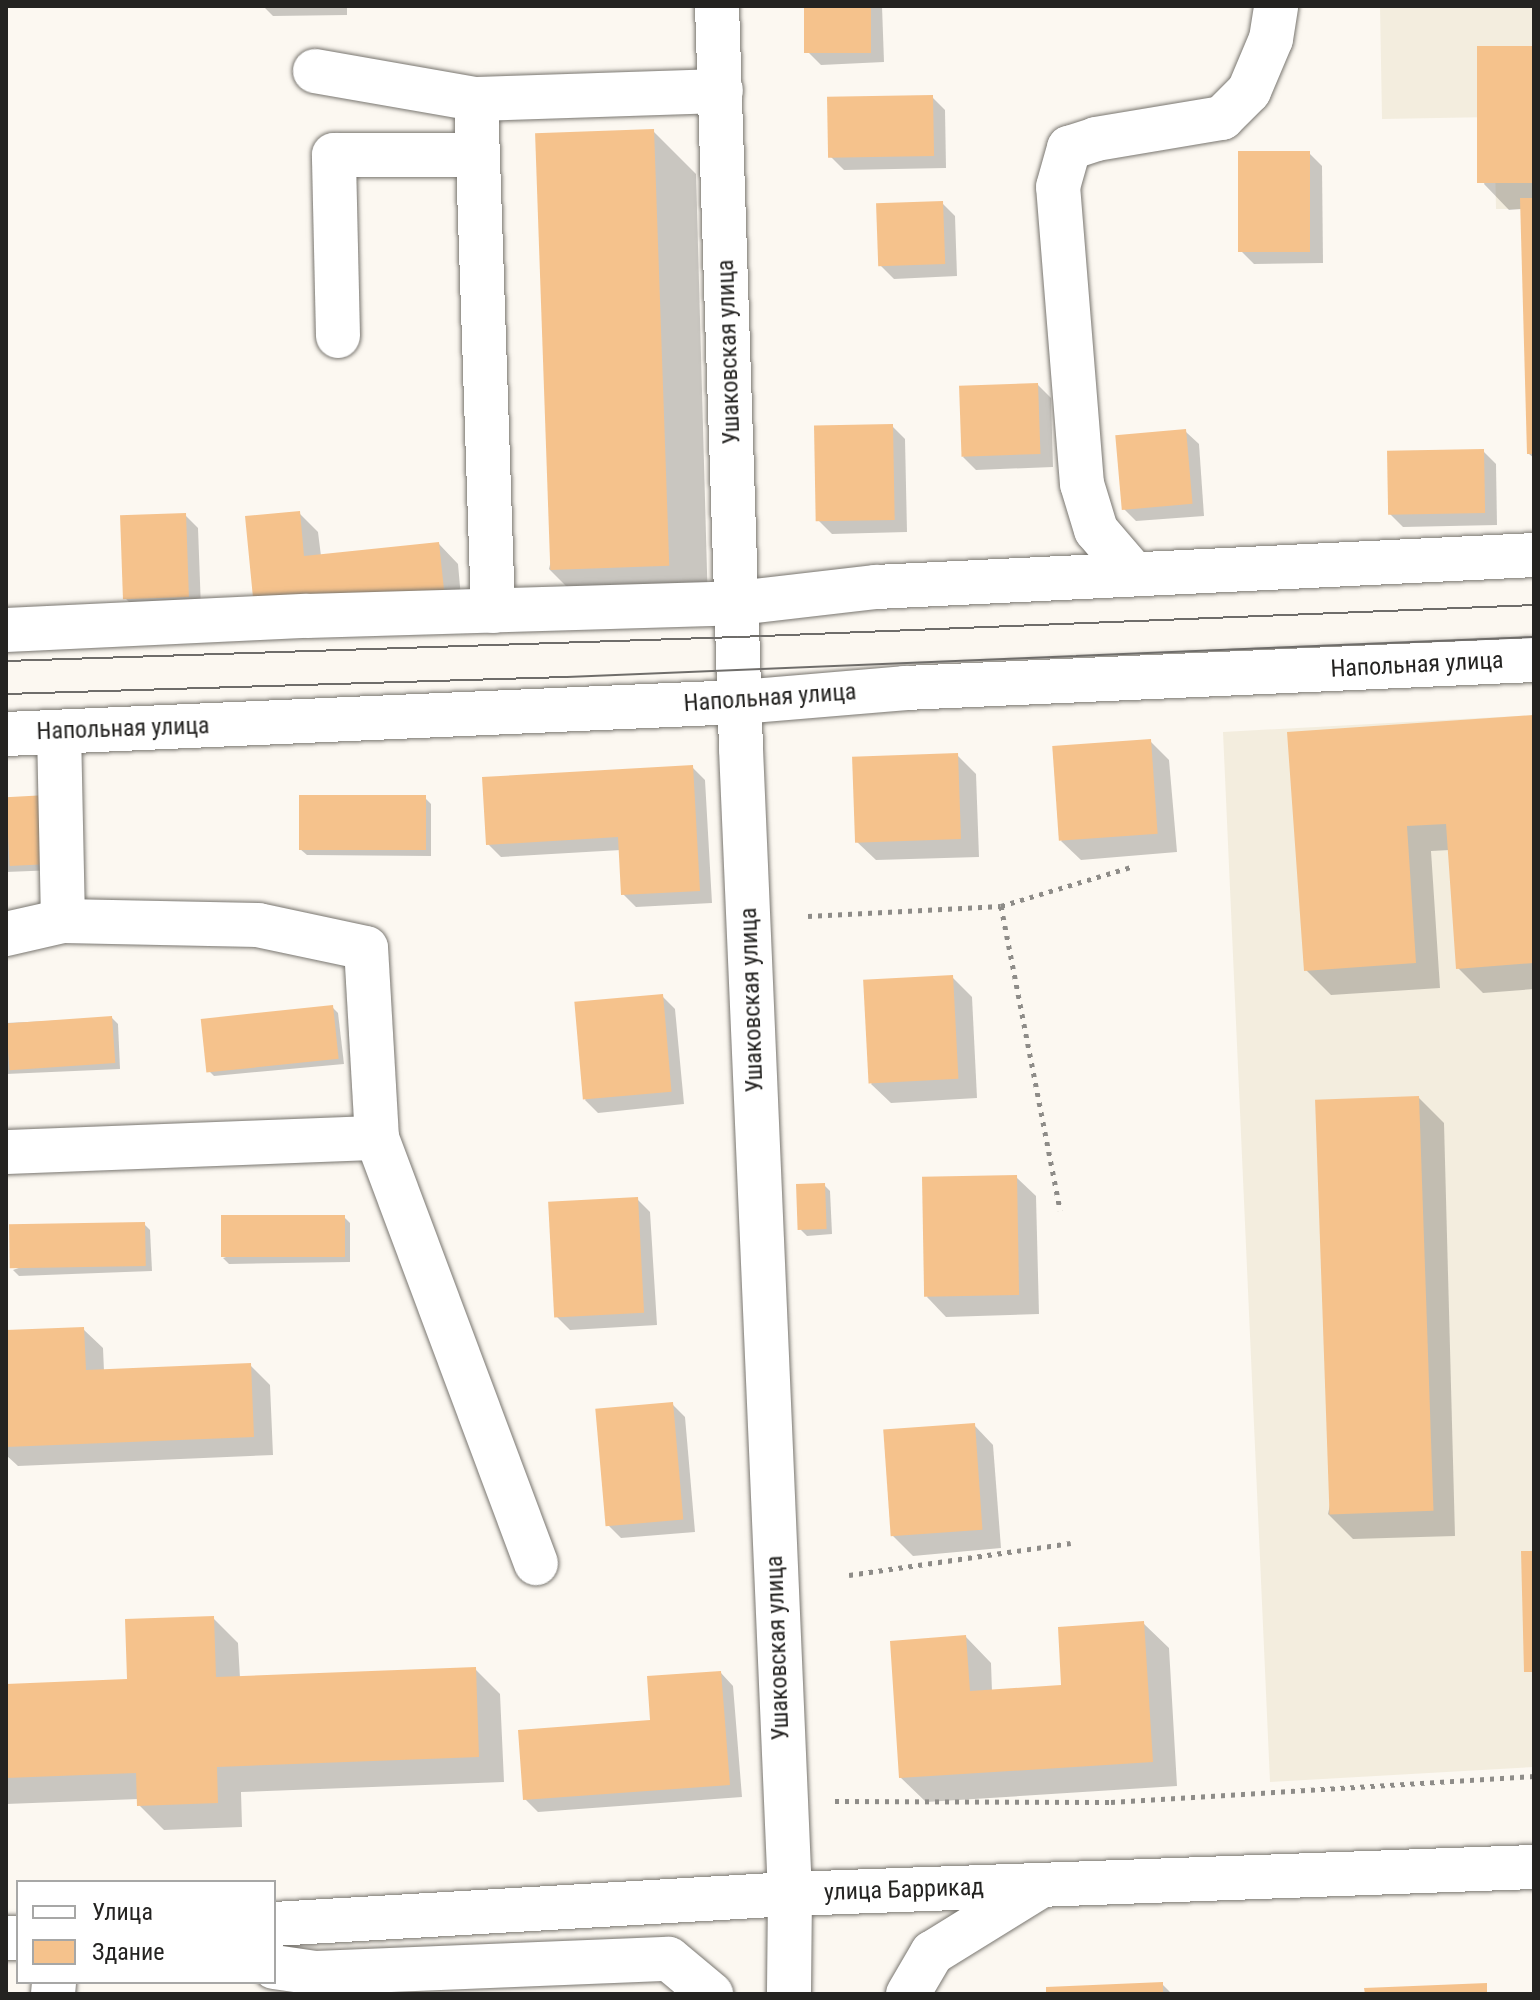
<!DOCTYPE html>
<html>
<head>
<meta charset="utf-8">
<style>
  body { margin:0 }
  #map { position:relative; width:1540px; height:2000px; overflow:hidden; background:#fcf8f1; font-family:"Roboto Condensed",sans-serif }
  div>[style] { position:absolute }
  .built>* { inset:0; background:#f3edde }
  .shadow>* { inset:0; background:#0003 }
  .building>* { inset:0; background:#f5c28c; transform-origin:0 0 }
  .path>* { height:5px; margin-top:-2.5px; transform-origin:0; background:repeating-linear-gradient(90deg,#8e8c88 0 4px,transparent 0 10px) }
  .roads { filter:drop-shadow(0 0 2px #797670) drop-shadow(0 0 2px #797670) }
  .minor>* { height:44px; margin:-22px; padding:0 22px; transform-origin:22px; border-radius:22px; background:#fff }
  .major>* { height:44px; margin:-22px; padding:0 22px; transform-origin:22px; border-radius:22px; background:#fff }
  .tram>* { height:2px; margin:-1px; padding:0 1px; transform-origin:1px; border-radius:1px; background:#6f6d6a }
  span { translate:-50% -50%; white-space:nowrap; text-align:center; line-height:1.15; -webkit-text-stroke:7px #fff; paint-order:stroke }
  .street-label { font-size:24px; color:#242321 }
  .frame { position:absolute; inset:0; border:8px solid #242321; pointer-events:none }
  .legend { position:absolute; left:16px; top:1880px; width:260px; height:104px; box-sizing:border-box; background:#fff; border:2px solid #a7a7a6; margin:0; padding:10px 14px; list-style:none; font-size:24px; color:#242321 }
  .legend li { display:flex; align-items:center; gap:16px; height:40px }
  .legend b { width:40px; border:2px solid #a7a7a6 }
</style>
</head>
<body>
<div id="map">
  <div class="built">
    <div style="clip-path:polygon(1380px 6px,1534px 6px,1534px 209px,1496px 209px,1494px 117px,1382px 119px)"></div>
    <div style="clip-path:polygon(1534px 715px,1534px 1767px,1270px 1782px,1223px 732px)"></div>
  </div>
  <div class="shadow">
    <div style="clip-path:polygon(263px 6px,347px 6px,347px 15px,273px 16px)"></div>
    <div style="clip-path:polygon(554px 6px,629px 6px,555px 7px)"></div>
    <div style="clip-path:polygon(806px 6px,882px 6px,884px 62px,821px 65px,808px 52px)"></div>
    <div style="clip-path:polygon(1534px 48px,1534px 458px,1529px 454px,1522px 209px,1509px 210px,1484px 184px)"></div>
    <div style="clip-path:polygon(932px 97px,945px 110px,946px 168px,844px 170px,831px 157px)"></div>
    <div style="clip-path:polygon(653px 131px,696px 174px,708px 608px,592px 612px,549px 569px)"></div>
    <div style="clip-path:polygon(1309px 153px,1322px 166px,1323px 263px,1254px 264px,1241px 251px)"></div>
    <div style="clip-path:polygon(942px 203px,955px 216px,957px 276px,894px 279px,881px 266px)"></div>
    <div style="clip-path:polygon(1038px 385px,1051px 398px,1053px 467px,976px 470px,963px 457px)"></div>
    <div style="clip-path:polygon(892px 426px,905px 439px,907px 532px,832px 534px,819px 521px)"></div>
    <div style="clip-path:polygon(1186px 432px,1199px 444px,1204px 516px,1136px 521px,1123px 508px)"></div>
    <div style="clip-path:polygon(1483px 451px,1496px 464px,1497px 525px,1403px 527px,1390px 514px)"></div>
    <div style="clip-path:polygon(299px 513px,318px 532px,321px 556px,439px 544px,458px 564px,462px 609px,275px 627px)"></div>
    <div style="clip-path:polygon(185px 515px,198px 528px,201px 609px,138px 611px,125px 598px)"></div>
    <div style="clip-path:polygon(1534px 717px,1534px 989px,1483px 993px,1458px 968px,1450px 850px,1431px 851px,1440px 988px,1331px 995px,1306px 970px,1289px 734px)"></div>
    <div style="clip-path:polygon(1150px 741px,1169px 760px,1177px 852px,1081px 860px,1061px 841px)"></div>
    <div style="clip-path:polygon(957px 755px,976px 774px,979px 857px,876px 860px,856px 841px)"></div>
    <div style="clip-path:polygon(692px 767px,705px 780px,712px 903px,636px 907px,623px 894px,621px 850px,501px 857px,488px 844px)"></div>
    <div style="clip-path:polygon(425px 798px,431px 804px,431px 856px,307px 855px,300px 849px)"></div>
    <div style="clip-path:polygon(6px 800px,56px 870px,6px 872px)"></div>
    <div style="clip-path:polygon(952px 977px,972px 997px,977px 1098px,891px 1103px,871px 1084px)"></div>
    <div style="clip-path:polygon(662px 996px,675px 1009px,684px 1104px,598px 1113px,585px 1100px)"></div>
    <div style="clip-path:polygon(332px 1007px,338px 1013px,344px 1064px,214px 1076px,208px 1070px)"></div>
    <div style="clip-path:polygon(112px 1018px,118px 1024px,120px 1069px,6px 1074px,6px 1023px)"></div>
    <div style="clip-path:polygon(1419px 1098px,1444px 1123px,1455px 1536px,1353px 1539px,1328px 1514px)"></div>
    <div style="clip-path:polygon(1016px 1177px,1036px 1196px,1039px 1314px,946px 1317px,927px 1297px)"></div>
    <div style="clip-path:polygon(824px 1185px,830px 1191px,832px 1234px,807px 1236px,801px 1230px)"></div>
    <div style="clip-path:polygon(637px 1199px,650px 1212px,657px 1325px,570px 1330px,557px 1317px)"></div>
    <div style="clip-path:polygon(344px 1217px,350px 1223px,350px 1262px,229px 1264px,223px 1258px)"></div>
    <div style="clip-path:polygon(144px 1224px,150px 1230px,152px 1271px,19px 1276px,13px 1270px)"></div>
    <div style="clip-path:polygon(83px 1329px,103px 1348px,104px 1371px,250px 1365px,270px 1385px,273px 1455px,18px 1466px,6px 1455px,6px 1332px)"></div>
    <div style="clip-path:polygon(672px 1404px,685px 1417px,695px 1532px,621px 1538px,608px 1525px)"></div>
    <div style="clip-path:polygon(974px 1425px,993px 1445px,1001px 1548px,913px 1556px,893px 1536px)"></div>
    <div style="clip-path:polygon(213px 1618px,238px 1643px,240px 1678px,475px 1669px,500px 1694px,504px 1782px,241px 1792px,242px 1827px,164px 1830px,139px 1805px,139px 1799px,6px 1804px,6px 1686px,129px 1681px)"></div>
    <div style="clip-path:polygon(1143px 1623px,1169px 1648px,1177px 1786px,926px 1802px,900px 1777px,966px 1637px,991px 1663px,992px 1692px,1063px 1687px)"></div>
    <div style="clip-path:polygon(721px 1673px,733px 1686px,742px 1797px,538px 1812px,525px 1799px,652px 1722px)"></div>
    <div style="clip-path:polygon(1162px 1984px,1172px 1994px,1048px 1994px)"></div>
  </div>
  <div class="building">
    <div style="left:804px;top:6px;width:67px;height:47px"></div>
    <div style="left:1534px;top:46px;width:137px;height:57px;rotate:90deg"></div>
    <div style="left:933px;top:95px;width:61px;height:106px;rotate:89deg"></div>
    <div style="left:654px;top:129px;width:437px;height:119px;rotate:88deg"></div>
    <div style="left:1238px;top:151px;width:72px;height:101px"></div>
    <div style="clip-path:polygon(1520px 198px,1534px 198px,1534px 454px,1527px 454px)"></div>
    <div style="left:943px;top:201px;width:63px;height:67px;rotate:88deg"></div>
    <div style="left:1038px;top:383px;width:71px;height:79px;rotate:88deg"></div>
    <div style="left:893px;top:424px;width:96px;height:79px;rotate:89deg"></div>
    <div style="left:1186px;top:429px;width:75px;height:71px;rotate:85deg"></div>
    <div style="left:1484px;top:449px;width:64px;height:97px;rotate:89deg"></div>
    <div style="clip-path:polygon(300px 511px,304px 556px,439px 542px,444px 590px,254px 608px,245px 516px)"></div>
    <div style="left:186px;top:513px;width:84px;height:66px;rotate:88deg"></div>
    <div style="clip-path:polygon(1534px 715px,1534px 963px,1456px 969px,1446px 824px,1407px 826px,1416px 963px,1304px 971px,1287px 732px)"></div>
    <div style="left:1151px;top:739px;width:95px;height:99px;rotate:86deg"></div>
    <div style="left:958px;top:753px;width:86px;height:106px;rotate:88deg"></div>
    <div style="clip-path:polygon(693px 765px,700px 891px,621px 895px,618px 837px,486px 845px,482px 777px)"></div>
    <div style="left:47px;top:795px;width:69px;height:41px;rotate:87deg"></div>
    <div style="left:299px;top:795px;width:127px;height:55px"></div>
    <div style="left:953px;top:975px;width:104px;height:90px;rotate:87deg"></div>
    <div style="left:663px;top:994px;width:98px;height:89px;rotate:85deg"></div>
    <div style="left:333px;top:1005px;width:54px;height:133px;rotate:84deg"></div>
    <div style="left:112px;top:1016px;width:47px;height:106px;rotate:86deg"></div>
    <div style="left:1419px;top:1096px;width:415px;height:104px;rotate:88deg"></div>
    <div style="left:1017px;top:1175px;width:120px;height:95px;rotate:89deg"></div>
    <div style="left:825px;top:1183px;width:46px;height:29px;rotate:88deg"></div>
    <div style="left:638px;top:1197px;width:116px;height:90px;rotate:87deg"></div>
    <div style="left:345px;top:1215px;width:42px;height:124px;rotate:90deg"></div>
    <div style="left:145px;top:1222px;width:44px;height:136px;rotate:89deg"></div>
    <div style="clip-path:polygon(84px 1327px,86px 1370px,251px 1363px,254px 1437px,6px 1447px,6px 1330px)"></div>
    <div style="left:673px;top:1402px;width:118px;height:78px;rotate:85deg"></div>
    <div style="left:975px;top:1423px;width:107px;height:92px;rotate:86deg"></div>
    <div style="clip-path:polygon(1521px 1551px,1534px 1551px,1534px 1672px,1524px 1672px)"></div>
    <div style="clip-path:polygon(214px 1616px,216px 1677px,476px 1667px,479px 1757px,217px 1767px,218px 1803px,137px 1806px,136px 1773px,6px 1778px,6px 1684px,127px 1679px,125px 1619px)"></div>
    <div style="clip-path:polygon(1144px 1621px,1153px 1762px,899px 1778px,890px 1641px,966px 1635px,970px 1691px,1061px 1685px,1058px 1627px)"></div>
    <div style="clip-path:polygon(721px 1671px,730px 1785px,523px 1800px,518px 1730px,650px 1720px,647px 1676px)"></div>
    <div style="clip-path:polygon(1163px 1982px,1163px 1994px,1046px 1994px,1046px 1987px)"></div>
    <div style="clip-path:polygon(1487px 1983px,1487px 1994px,1365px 1994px,1364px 1988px)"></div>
  </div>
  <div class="path">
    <div style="left:1001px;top:906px;width:136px;rotate:-16.7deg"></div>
    <div style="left:808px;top:916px;width:193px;rotate:-3deg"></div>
    <div style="left:1001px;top:906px;width:310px;rotate:79deg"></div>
    <div style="left:849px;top:1575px;width:224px;rotate:-8.2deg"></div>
    <div style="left:835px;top:1801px;width:276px;rotate:0.2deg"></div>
    <div style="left:1111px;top:1802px;width:424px;rotate:-3.5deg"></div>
  </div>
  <div class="roads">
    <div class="minor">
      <div style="left:315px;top:71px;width:163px;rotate:9.9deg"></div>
      <div style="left:338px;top:336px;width:181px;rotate:-91.3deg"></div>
      <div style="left:334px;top:155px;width:144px"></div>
      <div style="left:1132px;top:572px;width:55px;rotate:-130.6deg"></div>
      <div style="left:1096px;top:530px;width:48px;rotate:-106.9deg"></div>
      <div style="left:1082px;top:484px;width:298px;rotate:-94.6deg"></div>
      <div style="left:1058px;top:187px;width:41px;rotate:-74.2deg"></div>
      <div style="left:1069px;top:148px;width:28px;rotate:-18deg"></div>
      <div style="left:1096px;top:139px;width:128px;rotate:-9.5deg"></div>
      <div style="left:1222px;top:118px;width:38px;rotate:-45deg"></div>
      <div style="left:1249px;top:91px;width:56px;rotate:-67.1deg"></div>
      <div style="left:1271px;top:39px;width:33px;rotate:-81deg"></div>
      <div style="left:493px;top:611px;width:512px;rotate:-91.9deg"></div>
      <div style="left:476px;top:99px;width:245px;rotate:-1.9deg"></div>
      <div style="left:6px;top:630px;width:301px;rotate:-2.7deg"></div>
      <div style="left:307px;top:616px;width:430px;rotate:-1.7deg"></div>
      <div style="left:737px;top:603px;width:140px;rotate:-6.6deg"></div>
      <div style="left:876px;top:587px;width:659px;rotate:-2.78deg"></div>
      <div style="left:6px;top:734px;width:735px;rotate:-2.5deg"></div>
      <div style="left:740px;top:702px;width:166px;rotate:-4.8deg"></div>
      <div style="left:905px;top:688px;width:630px;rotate:-2.55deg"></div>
      <div style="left:6px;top:934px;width:58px;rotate:-12.8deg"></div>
      <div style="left:63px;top:921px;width:189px;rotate:-91.2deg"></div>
      <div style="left:377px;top:1138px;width:454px;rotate:69.5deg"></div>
      <div style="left:6px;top:1152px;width:371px;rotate:-2.2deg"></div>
      <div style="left:377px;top:1138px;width:190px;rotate:-93.3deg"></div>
      <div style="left:366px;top:948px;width:110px;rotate:-168deg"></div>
      <div style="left:258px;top:925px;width:195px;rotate:-178.8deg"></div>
      <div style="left:53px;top:1994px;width:12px;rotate:-85deg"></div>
    </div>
    <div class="major">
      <div style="left:717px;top:6px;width:743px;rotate:88.15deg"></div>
      <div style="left:741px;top:749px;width:1146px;rotate:87.55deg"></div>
      <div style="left:790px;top:1894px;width:100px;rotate:90.6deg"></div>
      <div style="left:274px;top:1924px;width:517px;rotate:-3.33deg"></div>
      <div style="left:790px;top:1894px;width:744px;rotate:-2.08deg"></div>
      <div style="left:6px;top:1938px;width:12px"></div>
      <div style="left:274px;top:1967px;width:42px;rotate:8.1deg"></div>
      <div style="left:316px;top:1973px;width:353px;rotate:-2.3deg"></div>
      <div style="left:669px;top:1959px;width:55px;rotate:39.8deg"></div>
      <div style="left:908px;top:1994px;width:48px;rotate:-59.7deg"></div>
      <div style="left:932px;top:1953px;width:126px;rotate:-31.7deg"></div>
    </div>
  </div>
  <div class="tram">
    <div style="left:6px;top:661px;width:732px;rotate:-1.88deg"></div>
    <div style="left:738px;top:637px;width:797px;rotate:-2.3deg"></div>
    <div style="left:6px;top:694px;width:561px;rotate:-1.74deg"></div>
    <div style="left:567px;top:677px;width:968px;rotate:-2.37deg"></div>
  </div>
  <div class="street-label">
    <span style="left:729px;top:352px;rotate:-92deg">Ушаковская улица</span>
    <span style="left:1417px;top:665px;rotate:-3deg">Напольная улица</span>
    <span style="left:770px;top:698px;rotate:-4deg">Напольная улица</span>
    <span style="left:123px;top:729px;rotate:-2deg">Напольная улица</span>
    <span style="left:752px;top:1000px;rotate:-92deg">Ушаковская улица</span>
    <span style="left:778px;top:1648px;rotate:-92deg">Ушаковская улица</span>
    <span style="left:904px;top:1890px;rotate:-2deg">улица Баррикад</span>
  </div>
  <div class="frame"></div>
  <ul class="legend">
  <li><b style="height:10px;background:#fff"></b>Улица</li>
  <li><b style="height:22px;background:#f5c28c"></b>Здание</li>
  </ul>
</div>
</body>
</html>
